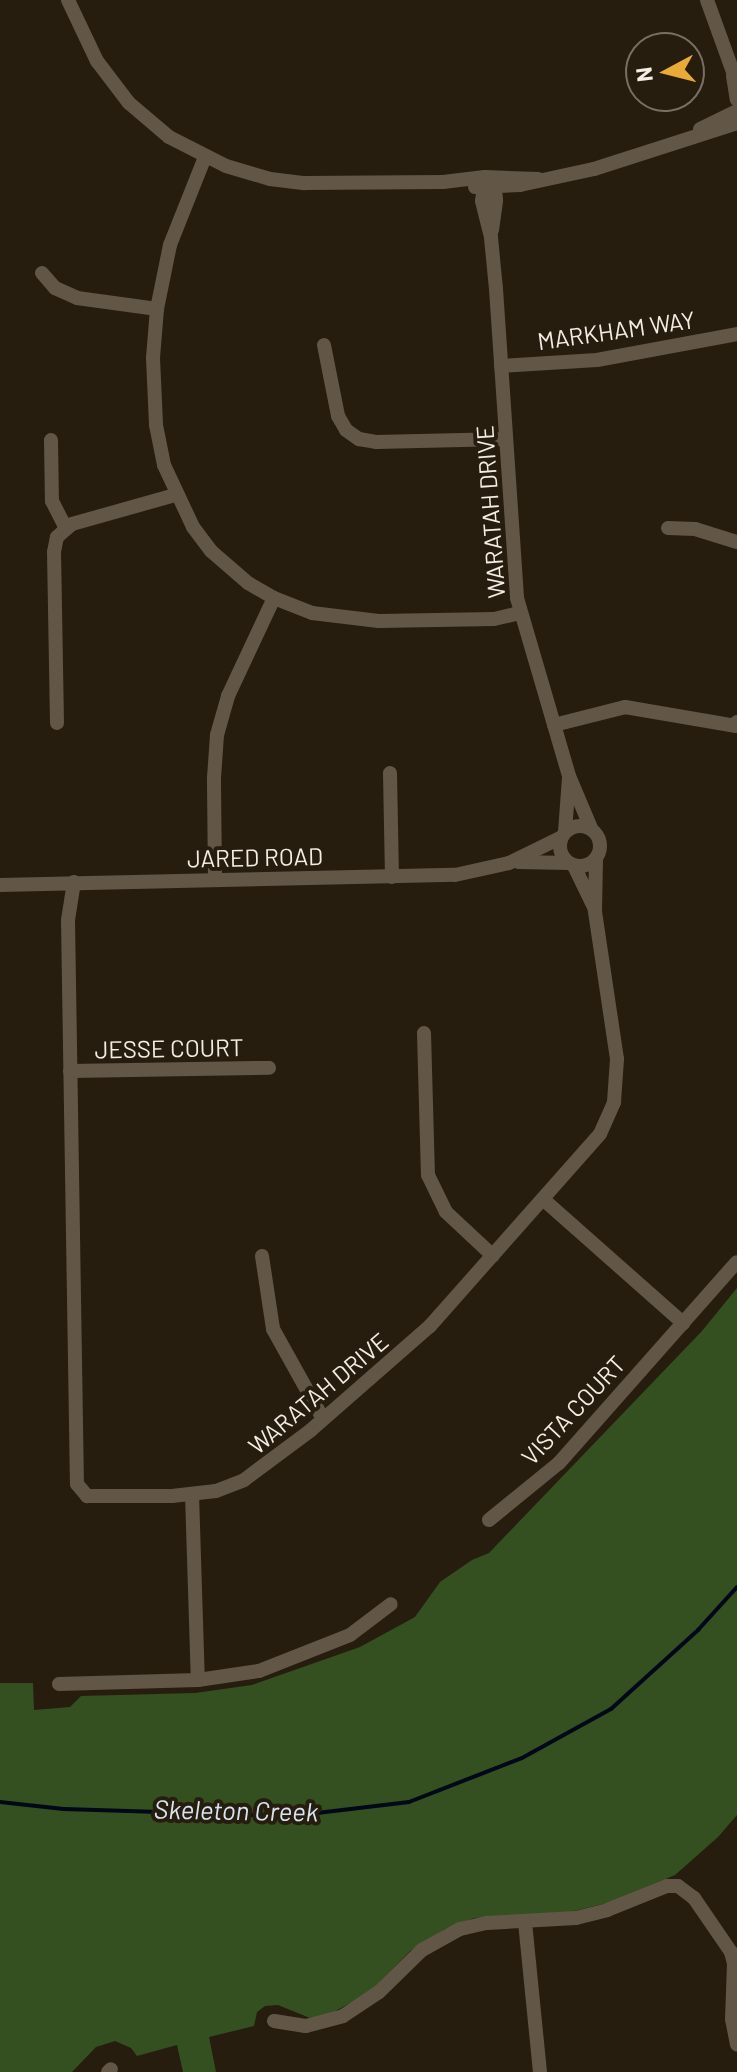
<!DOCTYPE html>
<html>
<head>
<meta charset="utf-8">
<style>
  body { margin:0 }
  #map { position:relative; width:737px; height:2072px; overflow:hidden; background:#271d0f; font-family:Barlow,sans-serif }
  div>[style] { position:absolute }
  .green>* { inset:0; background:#345021 }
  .stream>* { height:4px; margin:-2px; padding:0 2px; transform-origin:2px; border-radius:2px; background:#000719 }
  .minor>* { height:14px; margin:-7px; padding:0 7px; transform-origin:7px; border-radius:7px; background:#625747 }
  .minor>.ring { margin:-7px; padding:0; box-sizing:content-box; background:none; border:14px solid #625747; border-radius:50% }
  span { translate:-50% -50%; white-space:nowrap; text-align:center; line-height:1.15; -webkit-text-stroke:8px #271d0f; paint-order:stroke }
  .street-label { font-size:24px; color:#f4ede4 }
  .water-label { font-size:26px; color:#d7e5f2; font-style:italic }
  .north { position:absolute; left:625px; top:32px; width:80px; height:80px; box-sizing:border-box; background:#271d0f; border:2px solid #797064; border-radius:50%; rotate:263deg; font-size:22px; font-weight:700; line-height:32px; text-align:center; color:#f4ede4 }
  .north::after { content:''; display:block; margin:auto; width:28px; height:36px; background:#e9aa38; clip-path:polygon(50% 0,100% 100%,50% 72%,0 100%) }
</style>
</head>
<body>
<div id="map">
  <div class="green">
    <div style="clip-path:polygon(737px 1288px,737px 1815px,718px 1837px,675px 1875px,607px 1903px,570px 1912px,474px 1918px,445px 1929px,410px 1951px,370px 1992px,330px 2014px,310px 2018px,278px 2005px,265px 2006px,257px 2012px,254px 2026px,209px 2037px,216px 2072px,183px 2072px,177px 2045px,137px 2056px,131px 2048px,115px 2041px,96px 2047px,72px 2072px,0 2072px,0 1683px,33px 1683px,34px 1710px,70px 1707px,81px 1696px,195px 1693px,252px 1685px,360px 1647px,415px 1617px,440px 1582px,472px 1560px,489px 1553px,702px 1331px)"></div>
  </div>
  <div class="stream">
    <div style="left:0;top:1802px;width:64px;rotate:6.2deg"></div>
    <div style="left:64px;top:1809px;width:228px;rotate:1.8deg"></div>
    <div style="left:292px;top:1816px;width:118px;rotate:-6.8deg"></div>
    <div style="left:409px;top:1802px;width:121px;rotate:-21.3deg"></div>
    <div style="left:522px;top:1758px;width:102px;rotate:-28.8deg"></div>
    <div style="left:611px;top:1709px;width:118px;rotate:-42.2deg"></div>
    <div style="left:698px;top:1630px;width:58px;rotate:-47.8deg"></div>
  </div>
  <div class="minor">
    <div style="left:68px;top:0;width:68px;rotate:64.6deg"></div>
    <div style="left:97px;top:61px;width:53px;rotate:52.7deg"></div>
    <div style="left:129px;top:103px;width:52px;rotate:40.4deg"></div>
    <div style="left:169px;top:137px;width:64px;rotate:27deg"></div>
    <div style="left:226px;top:166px;width:46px;rotate:16.5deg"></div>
    <div style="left:270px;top:179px;width:35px;rotate:7deg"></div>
    <div style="left:305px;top:183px;width:138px;rotate:-0.4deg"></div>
    <div style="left:443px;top:182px;width:42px;rotate:-6.8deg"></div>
    <div style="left:485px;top:177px;width:53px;rotate:2.2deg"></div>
    <div style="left:707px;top:0;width:88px;rotate:70.1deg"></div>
    <div style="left:733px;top:76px;width:24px;rotate:81deg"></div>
    <div style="left:700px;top:129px;width:41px;rotate:-25.9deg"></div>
    <div style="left:205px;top:157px;width:95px;rotate:111.7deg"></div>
    <div style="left:170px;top:245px;width:65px;rotate:101.5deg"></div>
    <div style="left:157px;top:309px;width:49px;rotate:94.7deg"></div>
    <div style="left:153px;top:358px;width:67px;rotate:87.4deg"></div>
    <div style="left:156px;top:425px;width:41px;rotate:78.7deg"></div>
    <div style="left:164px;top:465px;width:68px;rotate:64.9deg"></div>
    <div style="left:193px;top:527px;width:30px;rotate:53deg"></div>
    <div style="left:211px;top:551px;width:49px;rotate:40.9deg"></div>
    <div style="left:248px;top:583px;width:30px;rotate:30deg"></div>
    <div style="left:274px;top:598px;width:41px;rotate:21.5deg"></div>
    <div style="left:312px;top:613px;width:67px;rotate:6.8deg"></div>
    <div style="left:379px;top:621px;width:115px;rotate:-1deg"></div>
    <div style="left:494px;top:619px;width:27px;rotate:-13deg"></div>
    <div style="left:485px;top:177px;width:24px;rotate:97deg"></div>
    <div style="left:482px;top:201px;width:38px;rotate:76deg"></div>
    <div style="left:491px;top:238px;width:51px;rotate:84.4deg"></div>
    <div style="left:496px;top:289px;width:310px;rotate:86.1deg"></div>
    <div style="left:517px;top:598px;width:185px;rotate:73.7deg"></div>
    <div style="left:569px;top:776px;width:56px;rotate:67.1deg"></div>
    <div style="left:475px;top:187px;width:45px;rotate:-2.5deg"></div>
    <div style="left:520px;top:185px;width:76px;rotate:-12.2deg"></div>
    <div style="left:594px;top:169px;width:150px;rotate:-17.8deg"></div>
    <div style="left:492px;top:230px;width:30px;rotate:-82deg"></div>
    <div style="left:496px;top:200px;width:21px;rotate:-95deg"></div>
    <div style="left:42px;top:273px;width:20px;rotate:49deg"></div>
    <div style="left:55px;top:288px;width:24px;rotate:24deg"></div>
    <div style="left:77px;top:298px;width:81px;rotate:7.8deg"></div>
    <div style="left:324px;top:345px;width:72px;rotate:78.8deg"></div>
    <div style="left:338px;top:416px;width:16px;rotate:60deg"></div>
    <div style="left:346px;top:430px;width:16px;rotate:35deg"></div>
    <div style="left:359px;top:439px;width:17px;rotate:10deg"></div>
    <div style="left:376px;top:442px;width:130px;rotate:-1.3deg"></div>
    <div style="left:501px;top:366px;width:96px;rotate:-3.6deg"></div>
    <div style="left:597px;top:360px;width:142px;rotate:-10.5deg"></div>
    <div style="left:51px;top:440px;width:61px;rotate:89.1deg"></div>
    <div style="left:52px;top:501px;width:30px;rotate:63deg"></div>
    <div style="left:668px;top:528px;width:27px;rotate:2deg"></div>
    <div style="left:695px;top:529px;width:44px;rotate:17.2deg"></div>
    <div style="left:57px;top:723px;width:171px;rotate:-91deg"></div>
    <div style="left:54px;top:552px;width:15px;rotate:-79deg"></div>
    <div style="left:57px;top:537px;width:20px;rotate:-41deg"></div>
    <div style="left:72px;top:524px;width:107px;rotate:-15.7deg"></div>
    <div style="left:554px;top:725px;width:73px;rotate:-14.2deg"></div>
    <div style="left:625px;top:707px;width:113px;rotate:9.7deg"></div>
    <div style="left:736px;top:726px;width:4px;rotate:-76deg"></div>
    <div style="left:390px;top:773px;width:104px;rotate:88.9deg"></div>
    <div class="ring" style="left:560px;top:826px;width:26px;height:26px"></div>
    <div style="left:565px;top:832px;width:55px;rotate:-85.8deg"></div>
    <div style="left:518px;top:862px;width:51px;rotate:1.1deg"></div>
    <div style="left:574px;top:866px;width:46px;rotate:64deg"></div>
    <div style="left:215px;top:879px;width:101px;rotate:-90.6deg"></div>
    <div style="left:214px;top:778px;width:43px;rotate:-86deg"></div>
    <div style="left:217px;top:735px;width:41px;rotate:-74.2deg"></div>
    <div style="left:228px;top:696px;width:108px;rotate:-64.9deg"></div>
    <div style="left:74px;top:882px;width:38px;rotate:99deg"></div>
    <div style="left:68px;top:920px;width:564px;rotate:89.09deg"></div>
    <div style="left:77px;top:1484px;width:16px;rotate:50deg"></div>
    <div style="left:87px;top:1496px;width:85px"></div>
    <div style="left:172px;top:1496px;width:44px;rotate:-6.5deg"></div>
    <div style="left:216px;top:1491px;width:30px;rotate:-21deg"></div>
    <div style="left:244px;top:1480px;width:84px;rotate:-36.7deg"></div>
    <div style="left:311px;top:1430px;width:158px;rotate:-41.2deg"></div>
    <div style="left:430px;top:1326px;width:256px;rotate:-48.5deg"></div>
    <div style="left:600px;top:1134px;width:35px;rotate:-66deg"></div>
    <div style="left:614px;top:1102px;width:43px;rotate:-86deg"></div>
    <div style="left:617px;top:1059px;width:150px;rotate:-98.5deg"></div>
    <div style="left:595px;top:911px;width:52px;rotate:-88.9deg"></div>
    <div style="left:0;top:885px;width:455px;rotate:-1.3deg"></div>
    <div style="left:455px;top:875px;width:55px;rotate:-12.5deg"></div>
    <div style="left:509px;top:863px;width:59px;rotate:-26.1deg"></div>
    <div style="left:424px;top:1033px;width:142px;rotate:88.4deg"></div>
    <div style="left:428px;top:1175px;width:41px;rotate:64.1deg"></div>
    <div style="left:446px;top:1212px;width:64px;rotate:43.1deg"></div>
    <div style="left:70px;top:1071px;width:199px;rotate:-0.9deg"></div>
    <div style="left:544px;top:1200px;width:186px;rotate:41.5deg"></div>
    <div style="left:262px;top:1256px;width:74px;rotate:81.4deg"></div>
    <div style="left:273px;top:1329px;width:103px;rotate:60.9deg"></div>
    <div style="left:192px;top:1494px;width:186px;rotate:88.2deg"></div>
    <div style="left:489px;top:1520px;width:90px;rotate:-39.2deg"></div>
    <div style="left:559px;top:1463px;width:268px;rotate:-48.5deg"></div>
    <div style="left:59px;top:1684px;width:139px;rotate:-1.6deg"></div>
    <div style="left:198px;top:1680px;width:62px;rotate:-8.4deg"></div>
    <div style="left:259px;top:1671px;width:98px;rotate:-21.6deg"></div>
    <div style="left:350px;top:1635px;width:51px;rotate:-37.1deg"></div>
    <div style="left:525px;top:1922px;width:151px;rotate:84.3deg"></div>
    <div style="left:274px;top:2021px;width:32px;rotate:9deg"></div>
    <div style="left:306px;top:2026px;width:38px;rotate:-15deg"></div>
    <div style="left:343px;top:2016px;width:43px;rotate:-33.7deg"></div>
    <div style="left:379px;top:1992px;width:60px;rotate:-44.3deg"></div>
    <div style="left:422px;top:1950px;width:43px;rotate:-28.9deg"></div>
    <div style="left:460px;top:1929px;width:28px;rotate:-13deg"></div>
    <div style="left:487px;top:1923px;width:89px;rotate:-3.2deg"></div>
    <div style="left:576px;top:1918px;width:32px;rotate:-14deg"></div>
    <div style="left:607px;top:1910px;width:65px;rotate:-21.8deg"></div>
    <div style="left:667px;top:1886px;width:11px"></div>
    <div style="left:678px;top:1886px;width:20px;rotate:37deg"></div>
    <div style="left:694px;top:1898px;width:65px;rotate:55.6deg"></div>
    <div style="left:731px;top:1952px;width:11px;rotate:75deg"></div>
    <div style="left:734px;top:1963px;width:56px;rotate:92deg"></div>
    <div style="left:732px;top:2019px;width:26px;rotate:79deg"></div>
    <div style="left:108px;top:2072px;width:4px;rotate:-45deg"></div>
  </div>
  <div class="street-label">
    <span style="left:616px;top:330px;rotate:-8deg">MARKHAM WAY</span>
    <span style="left:490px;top:512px;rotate:-94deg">WARATAH DRIVE</span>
    <span style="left:255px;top:857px;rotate:-1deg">JARED ROAD</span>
    <span style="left:169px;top:1048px;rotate:-1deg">JESSE COURT</span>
    <span style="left:318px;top:1393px;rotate:-40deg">WARATAH DRIVE</span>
    <span style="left:573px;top:1410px;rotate:-47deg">VISTA COURT</span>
  </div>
  <div class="water-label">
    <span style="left:236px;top:1810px;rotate:1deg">Skeleton Creek</span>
  </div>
  <div class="north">N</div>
</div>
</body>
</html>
